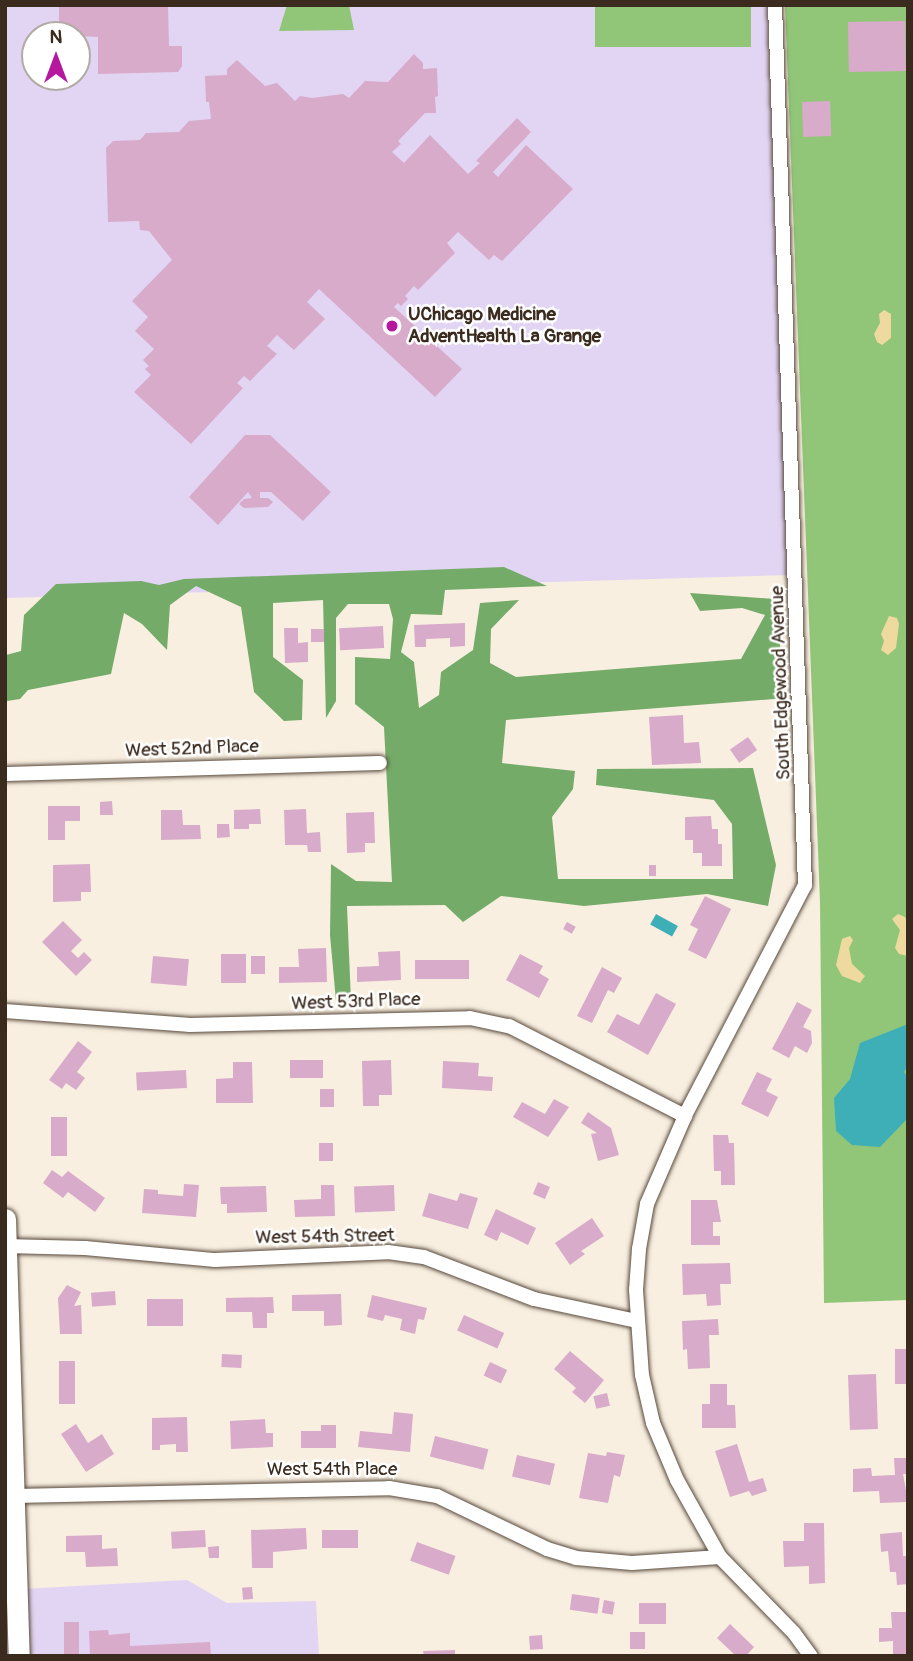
<!DOCTYPE html>
<html>
<head>
<meta charset="utf-8">
<style>
  body { margin:0 }
  #map { position:relative; width:913px; height:1661px; overflow:hidden; background:#f8efe0; font-family:Pangolin,sans-serif }
  div>[style] { position:absolute }
  .built>* { inset:0; background:#e2d4f3 }
  .green>* { inset:0; background:#91c678; transform-origin:0 0 }
  .forest>* { inset:0; background:#74ab68 }
  .sand>* { inset:0; background:#eeda9e }
  .water>* { inset:0; background:#3eafb7; transform-origin:0 0 }
  .building>* { inset:0; background:#d8abca; transform-origin:0 0 }
  .roads { filter:drop-shadow(0 0 2px #57483b) drop-shadow(0 0 2px #57483b) }
  .street>* { height:14px; margin:-7px; padding:0 7px; transform-origin:7px; border-radius:7px; background:#fff }
  .secondary>* { height:21px; margin:-10.5px; padding:0 10.5px; transform-origin:10.5px; border-radius:10.5px; background:#fff }
  .dots>* { width:19px; height:19px; translate:-50% -50%; box-sizing:border-box; border:4px solid #fff; border-radius:50% }
  span { translate:-50% -50%; white-space:nowrap; text-align:center; line-height:1.15; -webkit-text-stroke:5px #fff; paint-order:stroke }
  .poi-label { font-size:19px; color:#3b2a1e; font-weight:700 }
  .left { translate:0 -50%; text-align:left }
  .street-label { font-size:19px; color:#3b2a1e }
  .frame { position:absolute; inset:0; border:7px solid #3b2a1e; pointer-events:none }
  .north { position:absolute; left:21px; top:21px; width:70px; height:70px; box-sizing:border-box; background:#fff; border:2px solid #b1aaa5; border-radius:50%; rotate:0deg; font-size:19px; font-weight:700; line-height:28px; text-align:center; color:#3b2a1e }
  .north::after { content:''; display:block; margin:auto; width:24px; height:32px; background:#b5179e; clip-path:polygon(50% 0,100% 100%,50% 72%,0 100%) }
</style>
</head>
<body>
<div id="map">
  <div class="built">
    <div style="clip-path:polygon(evenodd,5px 5px,767px 5px,789px 575px,5px 598px,5px 5px,35px 35px,77px 35px,77px 77px,35px 77px,35px 35px)"></div>
    <div style="clip-path:polygon(187px 1580px,227px 1603px,316px 1601px,319px 1656px,5px 1656px,5px 1590px)"></div>
  </div>
  <div class="green">
    <div style="clip-path:polygon(287px 5px,349px 5px,354px 30px,279px 31px)"></div>
    <div style="left:595px;top:5px;width:156px;height:42px"></div>
    <div style="clip-path:polygon(785px 5px,908px 5px,908px 1300px,824px 1303px,820px 902px)"></div>
  </div>
  <div class="forest">
    <div style="clip-path:polygon(504px 567px,547px 586px,445px 590px,442px 615px,411px 614px,401px 652px,414px 662px,419px 708px,439px 695px,441px 672px,473px 650px,480px 603px,519px 600px,491px 629px,490px 663px,516px 677px,741px 659px,765px 615px,742px 608px,700px 611px,690px 593px,775px 599px,786px 698px,506px 720px,502px 763px,575px 771px,573px 789px,552px 817px,558px 879px,733px 879px,732px 824px,714px 800px,596px 785px,597px 769px,753px 768px,776px 865px,768px 906px,707px 894px,584px 906px,501px 896px,463px 922px,445px 905px,347px 906px,351px 1001px,336px 1001px,330px 935px,331px 864px,356px 881px,392px 882px,384px 727px,355px 704px,355px 657px,390px 659px,393px 619px,389px 604px,348px 604px,336px 618px,336px 701px,326px 718px,323px 600px,273px 603px,273px 657px,303px 680px,302px 720px,284px 721px,254px 692px,241px 607px,196px 586px,170px 605px,167px 650px,142px 624px,124px 613px,111px 674px,28px 690px,20px 699px,7px 701px,6px 655px,21px 651px,24px 615px,56px 584px,141px 581px,159px 585px,184px 579px)"></div>
  </div>
  <div class="sand">
    <div style="clip-path:polygon(884px 310px,891px 314px,891px 338px,882px 345px,877px 342px,874px 334px,880px 323px,879px 314px)"></div>
    <div style="clip-path:polygon(889px 616px,897px 618px,899px 624px,896px 648px,888px 655px,881px 650px,884px 641px,881px 634px)"></div>
    <div style="clip-path:polygon(898px 914px,905px 917px,908px 923px,908px 956px,899px 954px,895px 948px,900px 930px,892px 919px)"></div>
    <div style="clip-path:polygon(850px 936px,853px 940px,849px 948px,852px 964px,865px 976px,860px 983px,842px 976px,836px 965px,842px 939px)"></div>
  </div>
  <div class="water">
    <div style="left:656px;top:914px;width:25px;height:12px;rotate:29deg"></div>
    <div style="clip-path:polygon(908px 1024px,908px 1065px,904px 1072px,908px 1078px,908px 1118px,880px 1147px,852px 1145px,836px 1131px,834px 1098px,850px 1079px,860px 1043px)"></div>
  </div>
  <div class="building">
    <div style="clip-path:polygon(59px 5px,168px 5px,169px 46px,182px 46px,182px 66px,178px 72px,98px 74px,98px 37px,59px 35px)"></div>
    <div style="left:905px;top:21px;width:50px;height:57px;rotate:89deg"></div>
    <div style="clip-path:polygon(414px 54px,423px 63px,423px 69px,437px 68px,438px 96px,435px 97px,436px 113px,425px 113px,398px 141px,401px 144px,392px 152px,404px 163px,430px 135px,468px 174px,480px 163px,476px 161px,517px 118px,531px 132px,493px 172px,498px 177px,526px 145px,573px 189px,502px 261px,494px 255px,489px 260px,458px 232px,447px 243px,455px 253px,418px 290px,414px 286px,405px 296px,408px 299px,401px 306px,398px 303px,394px 307px,462px 369px,435px 397px,319px 289px,307px 302px,325px 319px,294px 350px,277px 335px,267px 346px,277px 354px,250px 381px,244px 376px,237px 383px,243px 388px,191px 444px,134px 392px,151px 375px,145px 369px,149px 366px,143px 360px,154px 349px,135px 331px,148px 317px,132px 301px,172px 260px,149px 231px,140px 230px,139px 221px,108px 222px,106px 148px,113px 141px,140px 140px,146px 133px,179px 132px,189px 121px,211px 119px,209px 102px,206px 102px,205px 76px,227px 75px,227px 69px,237px 60px,265px 86px,277px 83px,295px 101px,300px 96px,312px 98px,343px 94px,349px 98px,365px 81px,388px 82px)"></div>
    <div style="left:830px;top:101px;width:35px;height:28px;rotate:88deg"></div>
    <div style="clip-path:polygon(245px 435px,270px 435px,331px 492px,303px 521px,271px 492px,260px 492px,260px 498px,268px 498px,273px 502px,268px 507px,244px 508px,239px 504px,244px 499px,252px 498px,248px 492px,218px 525px,189px 497px)"></div>
    <div style="clip-path:polygon(465px 623px,465px 646px,450px 647px,450px 638px,426px 639px,426px 647px,415px 647px,414px 625px)"></div>
    <div style="left:383px;top:626px;width:22px;height:44px;rotate:87deg"></div>
    <div style="clip-path:polygon(284px 628px,298px 628px,298px 643px,308px 642px,308px 662px,285px 663px)"></div>
    <div style="left:311px;top:629px;width:13px;height:13px"></div>
    <div style="clip-path:polygon(683px 715px,684px 743px,699px 742px,701px 763px,652px 765px,649px 717px)"></div>
    <div style="left:748px;top:737px;width:16px;height:22px;rotate:55deg"></div>
    <div style="clip-path:polygon(112px 801px,113px 815px,100px 815px,100px 802px)"></div>
    <div style="clip-path:polygon(48px 806px,80px 806px,80px 821px,65px 821px,65px 840px,48px 840px)"></div>
    <div style="clip-path:polygon(260px 809px,261px 824px,249px 824px,249px 829px,234px 829px,234px 810px)"></div>
    <div style="clip-path:polygon(306px 809px,307px 833px,320px 832px,321px 852px,308px 852px,307px 845px,285px 845px,284px 810px)"></div>
    <div style="clip-path:polygon(161px 810px,182px 810px,183px 825px,200px 825px,201px 839px,161px 840px)"></div>
    <div style="clip-path:polygon(374px 812px,375px 843px,365px 843px,365px 852px,347px 853px,346px 813px)"></div>
    <div style="clip-path:polygon(711px 816px,712px 829px,718px 829px,718px 844px,722px 844px,722px 866px,702px 866px,702px 853px,693px 853px,693px 840px,685px 840px,685px 817px)"></div>
    <div style="clip-path:polygon(217px 824px,229px 824px,230px 837px,217px 838px)"></div>
    <div style="clip-path:polygon(90px 864px,91px 892px,81px 892px,81px 901px,53px 902px,53px 865px)"></div>
    <div style="left:649px;top:865px;width:7px;height:11px"></div>
    <div style="clip-path:polygon(705px 896px,731px 909px,706px 959px,688px 950px,698px 929px,690px 925px)"></div>
    <div style="clip-path:polygon(63px 921px,82px 940px,71px 951px,78px 958px,84px 952px,92px 960px,76px 976px,42px 942px)"></div>
    <div style="left:567px;top:922px;width:10px;height:8px;rotate:29deg"></div>
    <div style="clip-path:polygon(326px 948px,327px 982px,279px 983px,279px 967px,299px 967px,298px 949px)"></div>
    <div style="clip-path:polygon(400px 951px,401px 980px,357px 982px,357px 967px,379px 966px,378px 952px)"></div>
    <div style="left:221px;top:954px;width:25px;height:29px"></div>
    <div style="clip-path:polygon(520px 954px,543px 966px,539px 973px,549px 979px,539px 998px,506px 980px)"></div>
    <div style="left:153px;top:956px;width:36px;height:27px;rotate:5deg"></div>
    <div style="left:251px;top:956px;width:14px;height:18px"></div>
    <div style="left:415px;top:960px;width:54px;height:19px"></div>
    <div style="clip-path:polygon(602px 967px,622px 978px,614px 993px,608px 990px,592px 1023px,577px 1016px)"></div>
    <div style="clip-path:polygon(656px 993px,676px 1004px,648px 1055px,607px 1032px,617px 1014px,639px 1025px)"></div>
    <div style="clip-path:polygon(797px 1002px,812px 1010px,803px 1027px,811px 1031px,812px 1043px,807px 1053px,795px 1046px,789px 1058px,772px 1049px)"></div>
    <div style="clip-path:polygon(78px 1041px,92px 1052px,77px 1072px,85px 1078px,76px 1090px,66px 1083px,62px 1089px,49px 1080px)"></div>
    <div style="left:323px;top:1060px;width:18px;height:33px;rotate:90deg"></div>
    <div style="clip-path:polygon(391px 1060px,392px 1095px,379px 1095px,379px 1106px,363px 1106px,362px 1061px)"></div>
    <div style="clip-path:polygon(443px 1061px,479px 1063px,478px 1076px,493px 1077px,492px 1091px,442px 1088px)"></div>
    <div style="clip-path:polygon(233px 1062px,252px 1062px,253px 1103px,216px 1103px,216px 1079px,233px 1078px)"></div>
    <div style="left:186px;top:1070px;width:18px;height:50px;rotate:87deg"></div>
    <div style="clip-path:polygon(757px 1072px,772px 1079px,766px 1091px,778px 1097px,768px 1117px,741px 1104px)"></div>
    <div style="left:320px;top:1089px;width:14px;height:18px"></div>
    <div style="clip-path:polygon(554px 1099px,569px 1107px,548px 1137px,513px 1117px,522px 1102px,545px 1114px)"></div>
    <div style="clip-path:polygon(588px 1112px,611px 1128px,619px 1155px,598px 1161px,591px 1134px,597px 1133px,581px 1123px)"></div>
    <div style="left:51px;top:1117px;width:16px;height:39px"></div>
    <div style="clip-path:polygon(713px 1135px,728px 1135px,729px 1143px,734px 1143px,735px 1185px,721px 1185px,721px 1171px,714px 1171px)"></div>
    <div style="left:319px;top:1143px;width:14px;height:18px"></div>
    <div style="clip-path:polygon(52px 1170px,62px 1177px,68px 1171px,105px 1198px,95px 1212px,68px 1192px,63px 1198px,43px 1183px)"></div>
    <div style="left:538px;top:1182px;width:13px;height:13px;rotate:23deg"></div>
    <div style="clip-path:polygon(184px 1184px,199px 1185px,196px 1217px,142px 1213px,144px 1189px,158px 1190px,158px 1194px,183px 1196px)"></div>
    <div style="clip-path:polygon(321px 1185px,334px 1185px,335px 1216px,295px 1217px,294px 1200px,321px 1199px)"></div>
    <div style="left:394px;top:1185px;width:26px;height:40px;rotate:88deg"></div>
    <div style="clip-path:polygon(266px 1186px,267px 1212px,227px 1213px,227px 1204px,221px 1204px,220px 1187px)"></div>
    <div style="clip-path:polygon(429px 1193px,457px 1201px,460px 1193px,478px 1198px,468px 1229px,422px 1216px)"></div>
    <div style="clip-path:polygon(691px 1200px,717px 1200px,721px 1222px,713px 1222px,713px 1236px,720px 1236px,720px 1245px,691px 1245px)"></div>
    <div style="clip-path:polygon(496px 1209px,536px 1228px,528px 1245px,501px 1232px,497px 1241px,484px 1235px)"></div>
    <div style="clip-path:polygon(592px 1218px,604px 1236px,581px 1251px,585px 1254px,570px 1265px,555px 1243px)"></div>
    <div style="clip-path:polygon(730px 1263px,731px 1284px,720px 1284px,721px 1305px,707px 1306px,706px 1294px,683px 1295px,682px 1264px)"></div>
    <div style="clip-path:polygon(67px 1285px,81px 1292px,74px 1306px,81px 1305px,82px 1334px,60px 1334px,58px 1298px)"></div>
    <div style="left:115px;top:1291px;width:14px;height:24px;rotate:86deg"></div>
    <div style="clip-path:polygon(341px 1294px,342px 1325px,324px 1326px,324px 1311px,292px 1311px,292px 1295px)"></div>
    <div style="clip-path:polygon(372px 1295px,427px 1308px,424px 1320px,418px 1319px,415px 1334px,400px 1330px,402px 1319px,385px 1315px,383px 1321px,367px 1317px)"></div>
    <div style="clip-path:polygon(273px 1297px,274px 1313px,267px 1313px,267px 1328px,253px 1328px,252px 1312px,226px 1312px,226px 1298px)"></div>
    <div style="left:147px;top:1299px;width:36px;height:27px"></div>
    <div style="left:464px;top:1315px;width:44px;height:17px;rotate:24deg"></div>
    <div style="clip-path:polygon(718px 1319px,719px 1335px,709px 1335px,710px 1368px,688px 1369px,687px 1349px,683px 1350px,682px 1321px)"></div>
    <div style="left:895px;top:1349px;width:13px;height:35px"></div>
    <div style="clip-path:polygon(570px 1351px,604px 1380px,585px 1403px,572px 1392px,576px 1388px,554px 1369px)"></div>
    <div style="left:222px;top:1354px;width:20px;height:13px;rotate:3deg"></div>
    <div style="left:59px;top:1361px;width:16px;height:43px"></div>
    <div style="left:490px;top:1362px;width:19px;height:15px;rotate:25deg"></div>
    <div style="left:876px;top:1374px;width:55px;height:28px;rotate:88deg"></div>
    <div style="clip-path:polygon(710px 1384px,727px 1384px,727px 1405px,735px 1405px,736px 1428px,702px 1428px,702px 1404px,710px 1404px)"></div>
    <div style="left:607px;top:1393px;width:13px;height:14px;rotate:77deg"></div>
    <div style="clip-path:polygon(394px 1412px,413px 1414px,410px 1452px,358px 1447px,360px 1431px,392px 1434px)"></div>
    <div style="clip-path:polygon(187px 1417px,188px 1452px,176px 1452px,176px 1444px,160px 1445px,160px 1450px,152px 1450px,152px 1418px)"></div>
    <div style="clip-path:polygon(265px 1419px,266px 1433px,273px 1433px,273px 1447px,231px 1449px,230px 1421px)"></div>
    <div style="clip-path:polygon(76px 1424px,88px 1443px,102px 1434px,114px 1454px,86px 1472px,61px 1434px)"></div>
    <div style="clip-path:polygon(321px 1425px,336px 1425px,336px 1448px,301px 1448px,301px 1431px,321px 1431px)"></div>
    <div style="left:435px;top:1436px;width:55px;height:21px;rotate:14deg"></div>
    <div style="clip-path:polygon(737px 1444px,749px 1482px,763px 1478px,767px 1491px,752px 1496px,749px 1491px,730px 1497px,715px 1451px)"></div>
    <div style="clip-path:polygon(607px 1452px,625px 1455px,620px 1477px,614px 1475px,608px 1503px,579px 1498px,588px 1453px,606px 1456px)"></div>
    <div style="left:517px;top:1455px;width:39px;height:22px;rotate:13deg"></div>
    <div style="clip-path:polygon(894px 1458px,908px 1458px,908px 1474px,903px 1474px,908px 1502px,880px 1503px,879px 1491px,853px 1492px,853px 1469px,871px 1468px,872px 1476px,895px 1475px)"></div>
    <div style="clip-path:polygon(804px 1523px,824px 1523px,825px 1583px,809px 1584px,809px 1566px,784px 1567px,783px 1541px,804px 1541px)"></div>
    <div style="clip-path:polygon(306px 1528px,307px 1549px,273px 1552px,273px 1568px,252px 1568px,251px 1530px)"></div>
    <div style="left:205px;top:1530px;width:17px;height:34px;rotate:87deg"></div>
    <div style="left:358px;top:1530px;width:18px;height:36px;rotate:90deg"></div>
    <div style="clip-path:polygon(902px 1532px,903px 1556px,908px 1556px,908px 1584px,897px 1585px,896px 1572px,890px 1572px,888px 1551px,881px 1552px,880px 1534px)"></div>
    <div style="clip-path:polygon(102px 1535px,102px 1549px,117px 1548px,118px 1566px,86px 1567px,85px 1552px,66px 1552px,66px 1536px)"></div>
    <div style="left:417px;top:1542px;width:41px;height:20px;rotate:20deg"></div>
    <div style="clip-path:polygon(219px 1546px,219px 1558px,209px 1558px,208px 1547px)"></div>
    <div style="left:252px;top:1587px;width:12px;height:10px;rotate:85deg"></div>
    <div style="left:572px;top:1594px;width:28px;height:16px;rotate:8deg"></div>
    <div style="left:604px;top:1600px;width:11px;height:13px;rotate:10deg"></div>
    <div style="left:639px;top:1603px;width:27px;height:21px"></div>
    <div style="clip-path:polygon(891px 1612px,908px 1612px,908px 1656px,893px 1656px,893px 1641px,879px 1642px,879px 1628px,892px 1628px)"></div>
    <div style="left:64px;top:1622px;width:15px;height:34px"></div>
    <div style="clip-path:polygon(730px 1624px,754px 1647px,746px 1656px,736px 1656px,717px 1638px)"></div>
    <div style="clip-path:polygon(108px 1630px,109px 1635px,130px 1633px,130px 1646px,210px 1642px,211px 1656px,90px 1656px,89px 1631px)"></div>
    <div style="left:630px;top:1632px;width:15px;height:17px"></div>
    <div style="left:542px;top:1635px;width:14px;height:13px;rotate:86deg"></div>
    <div style="clip-path:polygon(455px 1650px,455px 1656px,424px 1656px,423px 1651px)"></div>
  </div>
  <div class="roads">
    <div class="street">
      <div style="left:775px;top:5px;width:881px;rotate:88.05deg"></div>
      <div style="left:805px;top:885px;width:260px;rotate:117.5deg"></div>
      <div style="left:685px;top:1116px;width:96px;rotate:113.4deg"></div>
      <div style="left:647px;top:1204px;width:46px;rotate:100.1deg"></div>
      <div style="left:639px;top:1249px;width:41px;rotate:94.2deg"></div>
      <div style="left:636px;top:1290px;width:85px;rotate:86deg"></div>
      <div style="left:642px;top:1375px;width:49px;rotate:77.1deg"></div>
      <div style="left:653px;top:1423px;width:62px;rotate:67.2deg"></div>
      <div style="left:677px;top:1480px;width:88px;rotate:60.8deg"></div>
      <div style="left:720px;top:1557px;width:106px;rotate:45.8deg"></div>
      <div style="left:794px;top:1633px;width:29px;rotate:54deg"></div>
      <div style="left:5px;top:774px;width:375px;rotate:-1.7deg"></div>
      <div style="left:5px;top:1011px;width:186px;rotate:4.3deg"></div>
      <div style="left:190px;top:1025px;width:280px;rotate:-1.4deg"></div>
      <div style="left:470px;top:1018px;width:40px;rotate:12deg"></div>
      <div style="left:509px;top:1026px;width:198px;rotate:27.1deg"></div>
      <div style="left:5px;top:1246px;width:80px;rotate:1.4deg"></div>
      <div style="left:85px;top:1248px;width:131px;rotate:5.3deg"></div>
      <div style="left:215px;top:1260px;width:173px;rotate:-2.6deg"></div>
      <div style="left:388px;top:1252px;width:36px;rotate:8deg"></div>
      <div style="left:424px;top:1257px;width:118px;rotate:20.9deg"></div>
      <div style="left:534px;top:1299px;width:105px;rotate:12.1deg"></div>
      <div style="left:14px;top:1496px;width:375px;rotate:-1.2deg"></div>
      <div style="left:389px;top:1488px;width:49px;rotate:9.5deg"></div>
      <div style="left:437px;top:1496px;width:122px;rotate:25.7deg"></div>
      <div style="left:547px;top:1549px;width:30px;rotate:17deg"></div>
      <div style="left:576px;top:1558px;width:56px;rotate:5.1deg"></div>
      <div style="left:632px;top:1563px;width:88px;rotate:-3.9deg"></div>
    </div>
    <div class="secondary">
      <div style="left:5px;top:1219px;width:437px;rotate:88.2deg"></div>
    </div>
  </div>
  <div class="dots">
    <div style="left:392px;top:326px;background:#b5179e"></div>
  </div>
  <div class="poi-label">
    <span class="left" style="left:408px;top:326px">UChicago Medicine<br>AdventHealth La Grange</span>
  </div>
  <div class="street-label">
    <span style="left:781px;top:683px;rotate:-92deg">South Edgewood Avenue</span>
    <span style="left:192px;top:749px;rotate:-2deg">West 52nd Place</span>
    <span style="left:356px;top:1002px;rotate:-2deg">West 53rd Place</span>
    <span style="left:325px;top:1237px;rotate:-1deg">West 54th Street</span>
    <span style="left:332px;top:1470px">West 54th Place</span>
  </div>
  <div class="frame"></div>
  <div class="north">N</div>
</div>
</body>
</html>
